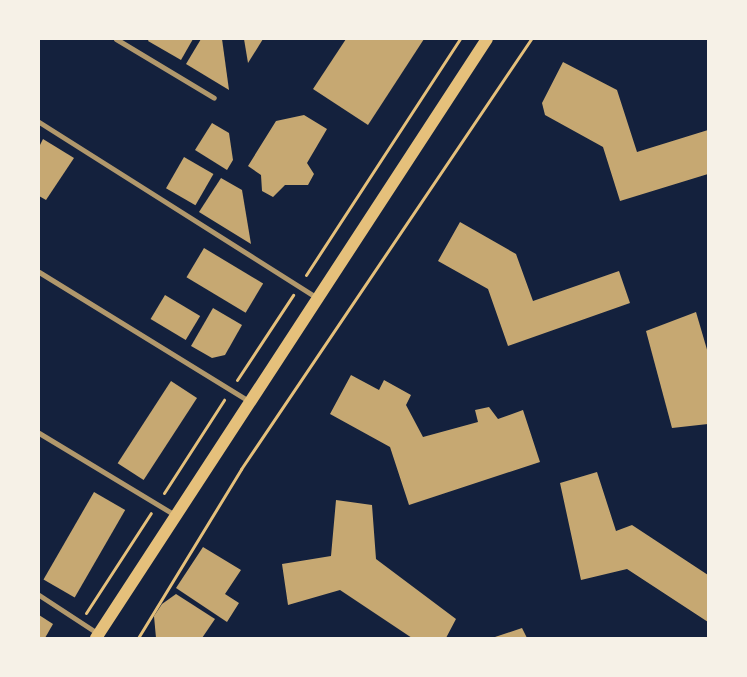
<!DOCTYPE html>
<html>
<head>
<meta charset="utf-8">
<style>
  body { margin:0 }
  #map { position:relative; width:747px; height:677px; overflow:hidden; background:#14213d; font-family:"Nunito Sans",sans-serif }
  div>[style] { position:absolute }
  .building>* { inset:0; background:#c6a872; transform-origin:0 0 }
  .path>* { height:3px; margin:-1.5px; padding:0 1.5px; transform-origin:1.5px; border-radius:1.5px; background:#e5c07b }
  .minor>* { height:5px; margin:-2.5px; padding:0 2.5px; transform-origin:2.5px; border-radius:2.5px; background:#b1986c }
  .primary>* { height:12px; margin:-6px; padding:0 6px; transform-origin:6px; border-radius:6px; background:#e5c07b }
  span { translate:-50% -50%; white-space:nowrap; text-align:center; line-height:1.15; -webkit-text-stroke:4.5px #f6f1e7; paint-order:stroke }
  .frame { position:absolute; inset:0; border:40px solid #f6f1e7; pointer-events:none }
</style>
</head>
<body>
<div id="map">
  <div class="building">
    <div style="clip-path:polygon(149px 39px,193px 39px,181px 60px,148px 41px)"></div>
    <div style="clip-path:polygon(201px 39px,222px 39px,229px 90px,186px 64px)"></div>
    <div style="clip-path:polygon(244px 39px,263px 39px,248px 63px)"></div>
    <div style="clip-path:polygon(346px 39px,424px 39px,368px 125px,313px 89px)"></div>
    <div style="clip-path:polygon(563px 62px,617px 90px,637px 152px,708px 130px,708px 174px,620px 201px,603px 147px,545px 115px,542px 103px)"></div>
    <div style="clip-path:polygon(304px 115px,327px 129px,307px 163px,314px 174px,308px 185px,285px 185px,273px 197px,262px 191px,261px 175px,248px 166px,276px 121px)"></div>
    <div style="clip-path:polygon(212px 123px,229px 133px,233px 160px,227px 170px,195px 150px)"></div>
    <div style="clip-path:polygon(43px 139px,74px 158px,46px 200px,39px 196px,39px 147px)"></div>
    <div style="left:184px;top:157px;width:34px;height:36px;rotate:30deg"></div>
    <div style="clip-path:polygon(221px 178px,242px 190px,251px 244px,199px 212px)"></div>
    <div style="clip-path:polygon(460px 222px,516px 254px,533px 301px,619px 271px,630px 303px,508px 346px,488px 289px,438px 261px)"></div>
    <div style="left:204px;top:248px;width:69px;height:34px;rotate:31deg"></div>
    <div style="left:165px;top:295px;width:41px;height:28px;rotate:31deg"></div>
    <div style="clip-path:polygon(213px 308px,242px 325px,225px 355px,212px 358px,191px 346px)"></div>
    <div style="clip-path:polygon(696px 312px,708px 353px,708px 424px,672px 428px,646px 331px)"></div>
    <div style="clip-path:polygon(351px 375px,379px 390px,384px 380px,411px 395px,406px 405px,423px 437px,478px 422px,475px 410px,489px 407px,498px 419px,523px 410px,540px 462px,409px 505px,390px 447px,330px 414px)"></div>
    <div style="left:171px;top:381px;width:31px;height:98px;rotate:33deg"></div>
    <div style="clip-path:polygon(597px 472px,616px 531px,632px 525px,708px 575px,708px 622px,627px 569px,581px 580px,560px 483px)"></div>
    <div style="left:94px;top:492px;width:36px;height:101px;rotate:30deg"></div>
    <div style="clip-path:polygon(336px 500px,372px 505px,376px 559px,456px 619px,446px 638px,412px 638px,340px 590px,288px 605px,282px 564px,331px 556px)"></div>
    <div style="clip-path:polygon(203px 547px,241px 570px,225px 594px,239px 603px,227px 622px,176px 588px)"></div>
    <div style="clip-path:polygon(176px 594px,215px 619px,202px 638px,156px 638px,154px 616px,162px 604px)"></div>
    <div style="clip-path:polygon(39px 615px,53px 624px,45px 638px,39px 638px)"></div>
    <div style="clip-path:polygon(522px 628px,527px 638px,492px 638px)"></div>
  </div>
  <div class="path">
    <div style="left:306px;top:275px;width:282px;rotate:-56.9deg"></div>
    <div style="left:237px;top:380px;width:102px;rotate:-56.6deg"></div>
    <div style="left:164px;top:493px;width:111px;rotate:-57.2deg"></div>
    <div style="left:86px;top:613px;width:119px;rotate:-57deg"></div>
    <div style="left:138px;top:638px;width:198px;rotate:-58.6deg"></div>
    <div style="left:241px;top:469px;width:519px;rotate:-56deg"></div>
  </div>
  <div class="minor">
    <div style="left:116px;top:39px;width:114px;rotate:31deg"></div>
    <div style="left:39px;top:122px;width:329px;rotate:32.3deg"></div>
    <div style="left:39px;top:272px;width:246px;rotate:31.6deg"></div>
    <div style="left:39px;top:433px;width:159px;rotate:31.1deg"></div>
    <div style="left:39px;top:595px;width:69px;rotate:33.2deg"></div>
  </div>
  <div class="primary">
    <div style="left:96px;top:638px;width:715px;rotate:-56.87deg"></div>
  </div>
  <div class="frame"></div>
</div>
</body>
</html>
